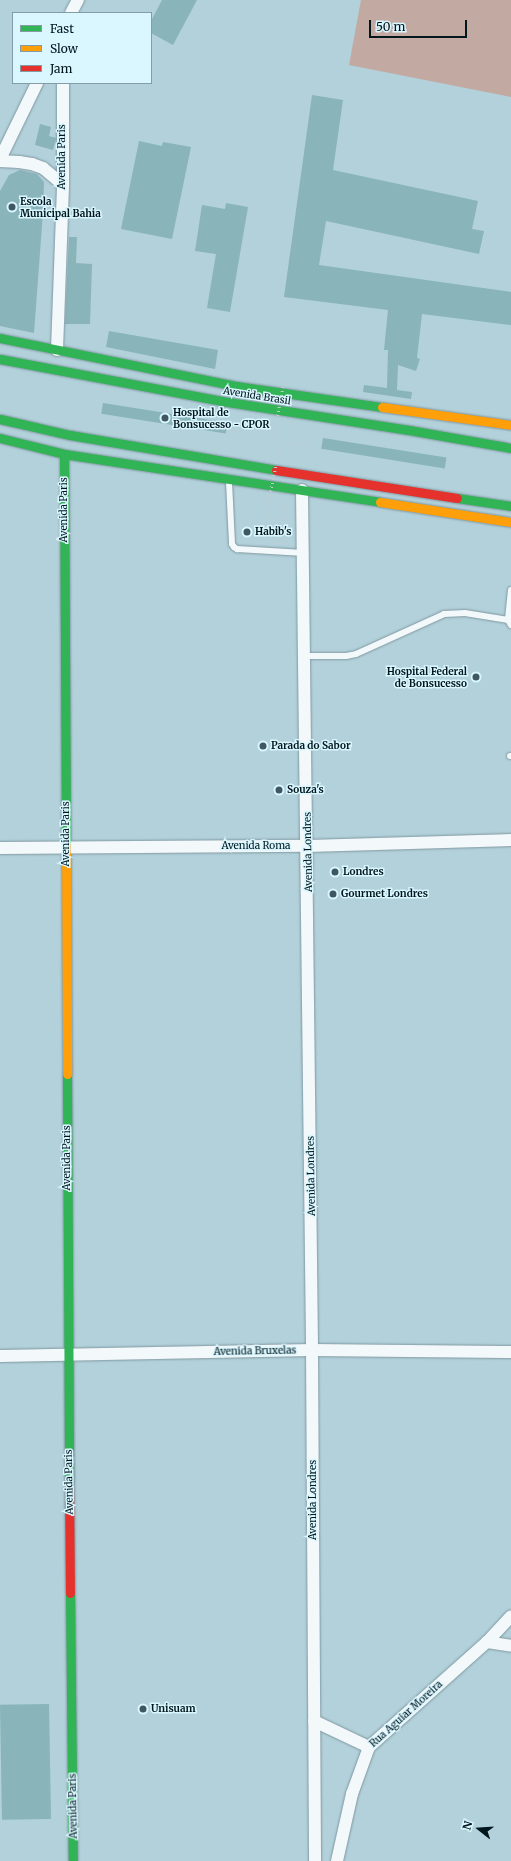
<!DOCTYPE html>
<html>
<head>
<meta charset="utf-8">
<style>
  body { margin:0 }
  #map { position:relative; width:511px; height:1861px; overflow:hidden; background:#b2d1db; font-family:Merriweather,serif }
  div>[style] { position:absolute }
  .green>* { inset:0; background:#c2a9a1 }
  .building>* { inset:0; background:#89b4ba; transform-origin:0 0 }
  .path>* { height:2.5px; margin-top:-1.25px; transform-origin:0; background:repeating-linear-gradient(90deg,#c2cccf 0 1px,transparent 0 4px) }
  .roads { filter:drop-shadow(0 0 1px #8098a0) drop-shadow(0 0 1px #8098a0) }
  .lane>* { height:6px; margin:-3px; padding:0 3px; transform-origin:3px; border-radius:3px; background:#f3f8fa }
  .street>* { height:12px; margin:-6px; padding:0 6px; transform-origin:6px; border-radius:6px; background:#f3f8fa }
  .fast>* { height:9px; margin:-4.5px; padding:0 4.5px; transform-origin:4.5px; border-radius:4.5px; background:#30b455 }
  .slow>* { height:9px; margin:-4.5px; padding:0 4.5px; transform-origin:4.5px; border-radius:4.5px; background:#ff9f0a }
  .jam>* { height:9px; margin:-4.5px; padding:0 4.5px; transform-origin:4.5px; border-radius:4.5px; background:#e5322d }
  .path-bridge>* { height:2.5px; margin-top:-1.25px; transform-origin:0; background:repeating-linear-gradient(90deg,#c2cccf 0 1px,transparent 0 4px) }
  .dots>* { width:11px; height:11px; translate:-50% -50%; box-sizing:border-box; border:2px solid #daf6ff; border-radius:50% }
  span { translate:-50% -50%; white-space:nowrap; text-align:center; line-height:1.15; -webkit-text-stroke:3px #daf6ff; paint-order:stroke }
  .street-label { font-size:10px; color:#01161d }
  .poi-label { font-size:10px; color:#01161d; font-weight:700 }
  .left { translate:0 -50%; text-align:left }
  .right { translate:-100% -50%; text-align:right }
  .legend { position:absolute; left:12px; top:12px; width:140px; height:72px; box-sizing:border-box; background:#daf6ff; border:1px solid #839ca5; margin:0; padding:5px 7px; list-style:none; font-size:12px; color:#01161d }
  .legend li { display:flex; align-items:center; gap:8px; height:20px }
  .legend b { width:20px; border:1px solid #839ca5 }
  .north { position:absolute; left:459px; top:1809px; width:40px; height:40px; -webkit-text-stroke:3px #daf6ff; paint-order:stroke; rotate:287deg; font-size:11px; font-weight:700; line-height:16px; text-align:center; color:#01161d }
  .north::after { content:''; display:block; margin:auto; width:14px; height:18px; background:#01161d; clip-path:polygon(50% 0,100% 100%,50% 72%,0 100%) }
  .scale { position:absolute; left:369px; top:20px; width:98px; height:18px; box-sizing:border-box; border:2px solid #01161d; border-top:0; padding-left:5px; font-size:12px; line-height:14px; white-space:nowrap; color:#01161d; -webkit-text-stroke:3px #daf6ff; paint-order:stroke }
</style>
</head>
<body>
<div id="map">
  <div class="green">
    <div style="clip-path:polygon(361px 0,511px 0,511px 97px,349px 65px)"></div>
  </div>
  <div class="building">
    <div style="clip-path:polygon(162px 0,197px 0,173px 45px,151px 33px,151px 21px)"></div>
    <div style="clip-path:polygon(312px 95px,343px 100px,333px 170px,478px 201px,472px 229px,484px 231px,479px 254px,326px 221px,319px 265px,511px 292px,511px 325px,422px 314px,417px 358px,420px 359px,416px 371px,398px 365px,397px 390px,412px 392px,411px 399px,363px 392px,364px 385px,387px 388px,388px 350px,384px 350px,388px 310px,284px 297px)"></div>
    <div style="clip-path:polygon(40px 124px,51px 127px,49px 136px,56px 138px,53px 150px,35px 145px)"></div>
    <div style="clip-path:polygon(139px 141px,162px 146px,163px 142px,191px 147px,172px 239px,121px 229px)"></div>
    <div style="clip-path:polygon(20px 170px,37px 174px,44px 182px,43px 212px,34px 333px,0 326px,0 191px,9px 175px)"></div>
    <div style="clip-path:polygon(226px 203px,248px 207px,230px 312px,207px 308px,216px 254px,195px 251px,202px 205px,225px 209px)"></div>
    <div style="clip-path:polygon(69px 237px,77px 237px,76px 263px,92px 264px,90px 324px,65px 324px)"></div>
    <div style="clip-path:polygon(109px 331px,218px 350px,215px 369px,106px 347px)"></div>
    <div style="left:103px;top:403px;width:126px;height:11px;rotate:9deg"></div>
    <div style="left:323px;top:438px;width:125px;height:11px;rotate:9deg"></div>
    <div style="left:49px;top:1704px;width:115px;height:49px;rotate:89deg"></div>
  </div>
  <div class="path">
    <div style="left:220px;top:427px;width:46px;rotate:13.7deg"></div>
    <div style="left:265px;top:438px;width:44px;rotate:9.2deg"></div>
    <div style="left:268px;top:503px;width:39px;rotate:83deg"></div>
    <div style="left:277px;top:544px;width:40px;rotate:-84.3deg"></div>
    <div style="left:286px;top:544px;width:39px;rotate:-89deg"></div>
  </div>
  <div class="roads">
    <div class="lane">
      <div style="left:229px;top:482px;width:62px;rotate:87.2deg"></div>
      <div style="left:232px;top:544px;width:4px;rotate:56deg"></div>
      <div style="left:234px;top:547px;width:4px;rotate:34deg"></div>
      <div style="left:237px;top:549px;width:67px;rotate:3.4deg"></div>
      <div style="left:511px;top:590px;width:30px;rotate:96deg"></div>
      <div style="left:508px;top:620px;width:6px;rotate:59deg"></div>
      <div style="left:305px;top:656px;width:41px"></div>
      <div style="left:346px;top:656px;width:10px;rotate:-11deg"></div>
      <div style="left:356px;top:654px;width:97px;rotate:-24.4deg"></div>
      <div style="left:444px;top:614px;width:21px;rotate:-3deg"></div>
      <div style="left:465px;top:613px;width:44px;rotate:9.2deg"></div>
      <div style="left:510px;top:756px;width:1px"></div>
    </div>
    <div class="street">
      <div style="left:71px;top:13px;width:15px;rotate:-62deg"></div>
      <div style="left:0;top:159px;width:85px;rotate:-64deg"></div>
      <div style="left:0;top:161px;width:19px;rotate:3deg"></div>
      <div style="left:19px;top:162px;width:13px;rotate:9deg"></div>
      <div style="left:32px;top:164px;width:12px;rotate:20deg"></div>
      <div style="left:43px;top:168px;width:26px;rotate:40deg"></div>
      <div style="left:57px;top:350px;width:165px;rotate:-87.9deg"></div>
      <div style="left:63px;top:185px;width:102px;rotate:-90deg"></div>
      <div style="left:302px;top:490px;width:860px;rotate:89.33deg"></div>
      <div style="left:312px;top:1350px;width:511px;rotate:89.66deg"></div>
      <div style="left:0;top:848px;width:308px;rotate:-0.4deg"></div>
      <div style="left:308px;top:846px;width:203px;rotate:-1.7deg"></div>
      <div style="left:0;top:1356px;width:312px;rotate:-1.1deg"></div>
      <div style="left:312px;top:1350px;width:199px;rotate:0.6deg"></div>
      <div style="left:487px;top:1642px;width:24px;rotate:9deg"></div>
      <div style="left:314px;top:1721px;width:61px;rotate:25.3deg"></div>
      <div style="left:337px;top:1861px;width:69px;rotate:-77.4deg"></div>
      <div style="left:352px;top:1794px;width:50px;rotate:-70.1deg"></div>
      <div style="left:369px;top:1747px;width:158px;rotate:-41.7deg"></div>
      <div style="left:487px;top:1642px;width:35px;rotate:-47deg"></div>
    </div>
    <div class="fast">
      <div style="left:0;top:338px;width:241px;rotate:11.5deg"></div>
      <div style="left:236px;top:386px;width:148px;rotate:8.2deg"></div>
      <div style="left:0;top:359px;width:232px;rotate:10.7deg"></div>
      <div style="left:228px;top:402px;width:183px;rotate:8.8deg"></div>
      <div style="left:409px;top:430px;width:104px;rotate:10deg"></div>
      <div style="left:0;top:419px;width:72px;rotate:12.9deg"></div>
      <div style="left:70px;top:435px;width:209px;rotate:9.6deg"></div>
      <div style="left:0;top:438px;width:66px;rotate:14deg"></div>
      <div style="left:64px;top:454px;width:320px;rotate:8.6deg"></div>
      <div style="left:64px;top:454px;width:391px;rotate:89.7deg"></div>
      <div style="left:457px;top:498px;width:55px;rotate:8.4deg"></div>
      <div style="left:67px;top:1074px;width:408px;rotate:89.7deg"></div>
      <div style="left:70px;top:1593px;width:268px;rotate:89.4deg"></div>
    </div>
    <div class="slow">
      <div style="left:382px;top:407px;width:130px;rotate:7.9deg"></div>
      <div style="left:380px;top:502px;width:133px;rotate:8.7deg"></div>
      <div style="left:66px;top:845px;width:229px;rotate:89.7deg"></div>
    </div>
    <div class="jam">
      <div style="left:276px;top:470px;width:183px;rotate:8.8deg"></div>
      <div style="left:69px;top:1482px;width:111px;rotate:89.5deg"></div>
    </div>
  </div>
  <div class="path-bridge">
    <div style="left:273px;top:439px;width:60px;rotate:-79.4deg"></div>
    <div style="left:268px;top:503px;width:64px;rotate:-78.3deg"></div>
  </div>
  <div class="dots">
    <div style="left:12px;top:207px;background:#3f5760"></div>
    <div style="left:165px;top:418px;background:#3f5760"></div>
    <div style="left:247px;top:532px;background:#3f5760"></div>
    <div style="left:476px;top:677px;background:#3f5760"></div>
    <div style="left:263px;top:746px;background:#3f5760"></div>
    <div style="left:279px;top:790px;background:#3f5760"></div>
    <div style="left:335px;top:872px;background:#3f5760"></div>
    <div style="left:333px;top:894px;background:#3f5760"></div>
    <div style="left:143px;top:1709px;background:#3f5760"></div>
  </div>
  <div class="street-label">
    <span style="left:62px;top:157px;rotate:-90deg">Avenida Paris</span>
    <span style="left:257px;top:396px;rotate:9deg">Avenida Brasil</span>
    <span style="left:64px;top:510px;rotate:-90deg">Avenida Paris</span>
    <span style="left:66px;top:834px;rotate:-90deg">Avenida Paris</span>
    <span style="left:256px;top:846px">Avenida Roma</span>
    <span style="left:308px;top:852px;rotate:-91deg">Avenida Londres</span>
    <span style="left:67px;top:1158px;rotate:-90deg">Avenida Paris</span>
    <span style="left:311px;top:1176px;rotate:-91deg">Avenida Londres</span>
    <span style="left:255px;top:1351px;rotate:-1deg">Avenida Bruxelas</span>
    <span style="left:69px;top:1482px;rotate:-91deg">Avenida Paris</span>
    <span style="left:313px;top:1500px;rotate:-90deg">Avenida Londres</span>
    <span style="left:406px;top:1714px;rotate:-42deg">Rua Aguiar Moreira</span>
    <span style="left:73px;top:1806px;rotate:-91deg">Avenida Paris</span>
  </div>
  <div class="poi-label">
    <span class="left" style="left:20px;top:207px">Escola<br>Municipal Bahia</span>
    <span class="left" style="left:173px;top:418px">Hospital de<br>Bonsucesso - CPOR</span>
    <span class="left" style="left:255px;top:532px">Habib's</span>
    <span class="right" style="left:467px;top:677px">Hospital Federal<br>de Bonsucesso</span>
    <span class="left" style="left:271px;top:746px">Parada do Sabor</span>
    <span class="left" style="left:287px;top:790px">Souza's</span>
    <span class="left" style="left:343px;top:872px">Londres</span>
    <span class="left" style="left:341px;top:894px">Gourmet Londres</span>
    <span class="left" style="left:151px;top:1709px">Unisuam</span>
  </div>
  <ul class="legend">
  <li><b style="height:5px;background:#30b455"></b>Fast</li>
  <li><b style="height:5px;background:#ff9f0a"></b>Slow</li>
  <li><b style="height:5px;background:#e5322d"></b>Jam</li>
  </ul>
  <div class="north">N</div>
  <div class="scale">50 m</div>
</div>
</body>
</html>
